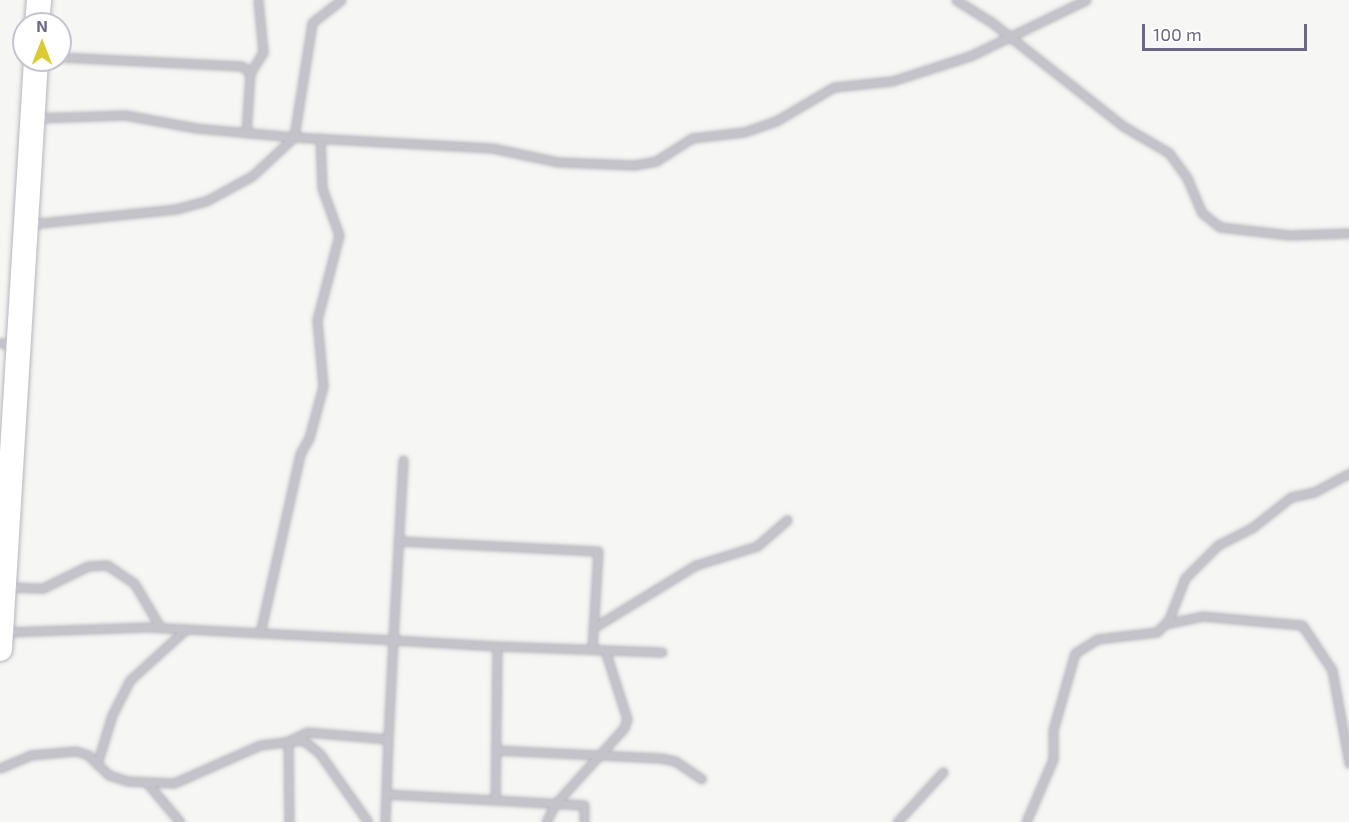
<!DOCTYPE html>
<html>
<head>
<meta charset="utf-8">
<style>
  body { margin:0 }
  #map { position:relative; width:1349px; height:822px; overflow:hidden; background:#f6f7f5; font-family:"Exo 2",sans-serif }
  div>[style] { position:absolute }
  .roads { filter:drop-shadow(0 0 2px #b7b6bc) drop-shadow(0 0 2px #b7b6bc) }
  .lane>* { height:7px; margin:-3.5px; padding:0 3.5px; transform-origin:3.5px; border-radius:3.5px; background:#c4c3ca }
  .highway>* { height:24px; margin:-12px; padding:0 12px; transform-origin:12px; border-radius:12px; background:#fff }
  span { translate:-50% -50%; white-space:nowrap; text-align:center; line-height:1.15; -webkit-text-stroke:6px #fff; paint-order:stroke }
  .north { position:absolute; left:12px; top:12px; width:60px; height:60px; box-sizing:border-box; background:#fff; border:2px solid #c4c3ce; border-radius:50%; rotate:0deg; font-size:16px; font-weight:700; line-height:24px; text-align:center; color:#6b6884 }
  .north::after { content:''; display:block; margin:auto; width:21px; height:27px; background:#dbca31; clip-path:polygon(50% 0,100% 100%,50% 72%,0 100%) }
  .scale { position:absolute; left:1142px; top:24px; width:165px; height:27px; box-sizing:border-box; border:3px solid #6b6884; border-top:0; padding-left:8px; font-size:18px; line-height:21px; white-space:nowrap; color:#6b6884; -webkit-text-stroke:4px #fff; paint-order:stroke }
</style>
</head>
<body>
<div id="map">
  <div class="roads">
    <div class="lane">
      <div style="left:341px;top:0;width:37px;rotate:142deg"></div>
      <div style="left:312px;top:23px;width:115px;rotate:99deg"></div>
      <div style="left:294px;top:137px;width:198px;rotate:3.2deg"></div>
      <div style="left:492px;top:148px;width:67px;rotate:12deg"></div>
      <div style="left:558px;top:162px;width:76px;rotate:2.3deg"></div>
      <div style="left:634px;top:165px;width:22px;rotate:-10deg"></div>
      <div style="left:656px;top:161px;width:43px;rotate:-32.6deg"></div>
      <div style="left:692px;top:138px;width:52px;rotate:-6.6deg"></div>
      <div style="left:744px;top:132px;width:34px;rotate:-19deg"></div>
      <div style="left:776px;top:121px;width:67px;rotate:-30.4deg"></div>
      <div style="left:834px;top:87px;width:58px;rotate:-5.9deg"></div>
      <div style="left:892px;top:81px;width:82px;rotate:-17.8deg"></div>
      <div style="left:970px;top:56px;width:129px;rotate:-25.8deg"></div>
      <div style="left:956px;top:0;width:40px;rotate:32deg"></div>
      <div style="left:990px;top:21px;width:169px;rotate:38.3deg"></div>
      <div style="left:1123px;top:126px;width:53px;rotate:30.4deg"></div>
      <div style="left:1169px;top:153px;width:31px;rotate:54deg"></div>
      <div style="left:1187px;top:178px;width:38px;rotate:67deg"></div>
      <div style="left:1202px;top:213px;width:23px;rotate:38deg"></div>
      <div style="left:1220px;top:227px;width:70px;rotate:6.5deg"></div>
      <div style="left:1290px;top:235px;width:59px;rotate:-1.9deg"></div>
      <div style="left:60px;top:57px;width:182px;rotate:2.8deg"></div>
      <div style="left:242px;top:66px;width:11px;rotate:41deg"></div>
      <div style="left:250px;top:73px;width:60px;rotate:93.8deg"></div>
      <div style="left:250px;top:73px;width:25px;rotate:-58deg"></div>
      <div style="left:263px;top:52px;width:52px;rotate:-95.5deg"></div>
      <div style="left:31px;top:224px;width:146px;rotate:-5.9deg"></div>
      <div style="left:176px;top:209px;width:31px;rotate:-15deg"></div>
      <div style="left:206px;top:201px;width:52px;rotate:-28.5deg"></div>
      <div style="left:252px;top:176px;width:57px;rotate:-42.9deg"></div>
      <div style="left:294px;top:137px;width:98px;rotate:-174.8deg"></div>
      <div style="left:196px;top:128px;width:72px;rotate:-169.6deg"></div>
      <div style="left:125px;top:115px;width:89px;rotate:178.1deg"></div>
      <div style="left:0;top:343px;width:15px;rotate:8deg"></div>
      <div style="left:403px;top:460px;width:180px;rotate:93.2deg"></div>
      <div style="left:393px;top:640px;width:104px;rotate:3.3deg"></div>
      <div style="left:497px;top:646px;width:154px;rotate:90.7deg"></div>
      <div style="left:398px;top:541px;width:200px;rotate:2.9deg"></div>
      <div style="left:598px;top:551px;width:98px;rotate:93.5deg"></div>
      <div style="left:9px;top:587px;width:34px;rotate:2deg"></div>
      <div style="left:43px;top:588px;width:50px;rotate:-26.1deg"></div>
      <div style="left:88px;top:566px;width:19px;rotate:-3deg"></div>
      <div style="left:107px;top:565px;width:32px;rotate:34deg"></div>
      <div style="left:134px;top:583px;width:51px;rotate:59.4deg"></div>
      <div style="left:1165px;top:624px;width:38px;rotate:-12deg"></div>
      <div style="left:1202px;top:616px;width:100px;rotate:5.1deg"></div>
      <div style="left:1302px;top:625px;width:54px;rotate:56.3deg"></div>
      <div style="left:1332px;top:670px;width:95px;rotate:79.6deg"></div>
      <div style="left:593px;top:628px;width:121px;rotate:-31.5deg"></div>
      <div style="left:696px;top:565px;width:64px;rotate:-17.3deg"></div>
      <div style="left:757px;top:546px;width:40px;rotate:-41deg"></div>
      <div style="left:6px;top:632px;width:141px;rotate:-2deg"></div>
      <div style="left:147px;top:627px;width:246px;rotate:3deg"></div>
      <div style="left:393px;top:640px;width:99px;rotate:92.9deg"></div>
      <div style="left:260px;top:633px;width:183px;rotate:-77.4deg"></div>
      <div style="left:300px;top:454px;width:18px;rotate:-61deg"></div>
      <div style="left:309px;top:438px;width:54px;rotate:-74.9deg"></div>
      <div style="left:323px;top:386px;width:66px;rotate:-95.2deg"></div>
      <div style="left:317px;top:320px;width:88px;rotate:-75.5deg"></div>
      <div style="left:339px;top:235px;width:50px;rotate:-109.9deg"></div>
      <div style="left:322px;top:188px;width:50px;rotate:-92.3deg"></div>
      <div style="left:497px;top:646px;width:165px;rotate:2.1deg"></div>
      <div style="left:496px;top:750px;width:164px;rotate:2.8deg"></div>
      <div style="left:660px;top:758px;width:15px;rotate:11deg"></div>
      <div style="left:675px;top:761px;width:32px;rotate:34deg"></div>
      <div style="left:97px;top:764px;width:51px;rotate:-73deg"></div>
      <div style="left:112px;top:715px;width:39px;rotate:-63deg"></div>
      <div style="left:130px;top:680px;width:76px;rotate:-42.3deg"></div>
      <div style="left:0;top:768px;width:33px;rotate:-23deg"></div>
      <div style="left:30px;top:755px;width:46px;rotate:-5deg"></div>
      <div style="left:76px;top:751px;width:13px;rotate:18deg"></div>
      <div style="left:88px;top:755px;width:29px;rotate:44deg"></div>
      <div style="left:109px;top:775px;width:19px;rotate:18deg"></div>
      <div style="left:127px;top:781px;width:47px;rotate:2.4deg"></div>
      <div style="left:174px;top:783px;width:94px;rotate:-23.8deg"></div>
      <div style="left:260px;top:745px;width:43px;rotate:-6.6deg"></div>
      <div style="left:303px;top:740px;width:22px;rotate:39deg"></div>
      <div style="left:320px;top:754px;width:83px;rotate:54.8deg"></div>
      <div style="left:147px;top:783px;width:51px;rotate:49.8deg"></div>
      <div style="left:386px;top:794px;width:198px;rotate:3.2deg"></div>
      <div style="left:584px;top:805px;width:17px;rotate:90deg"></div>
      <div style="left:289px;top:822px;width:81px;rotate:-90.7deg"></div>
      <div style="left:288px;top:741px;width:21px;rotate:-25deg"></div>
      <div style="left:307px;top:732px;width:81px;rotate:4.9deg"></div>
      <div style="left:388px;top:739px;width:83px;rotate:92.1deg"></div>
      <div style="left:546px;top:822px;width:20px;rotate:-63deg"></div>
      <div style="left:555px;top:804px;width:103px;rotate:-47.8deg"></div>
      <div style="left:624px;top:728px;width:9px;rotate:-72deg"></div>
      <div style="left:627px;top:719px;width:72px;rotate:-107.7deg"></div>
      <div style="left:897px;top:822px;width:68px;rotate:-47.4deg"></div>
      <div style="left:1026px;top:822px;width:69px;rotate:-66.8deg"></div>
      <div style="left:1053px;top:759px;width:29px;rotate:-90deg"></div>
      <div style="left:1053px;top:730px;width:80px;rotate:-74.1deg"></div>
      <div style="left:1075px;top:653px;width:26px;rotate:-32deg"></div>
      <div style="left:1097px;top:639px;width:60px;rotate:-6.7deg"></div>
      <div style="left:1157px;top:632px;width:18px;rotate:-47deg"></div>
      <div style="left:1169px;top:619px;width:44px;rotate:-68.7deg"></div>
      <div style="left:1185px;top:578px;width:47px;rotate:-45deg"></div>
      <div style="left:1218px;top:545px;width:39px;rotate:-27deg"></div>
      <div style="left:1253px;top:527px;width:48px;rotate:-38.3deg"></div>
      <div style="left:1291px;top:497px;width:24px;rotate:-12deg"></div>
      <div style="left:1314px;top:492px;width:40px;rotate:-28deg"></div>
    </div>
    <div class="highway">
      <div style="left:37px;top:24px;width:24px;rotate:-85deg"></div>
      <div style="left:0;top:649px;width:590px;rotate:-86.5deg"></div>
    </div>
  </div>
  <div class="north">N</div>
  <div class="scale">100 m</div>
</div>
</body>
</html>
